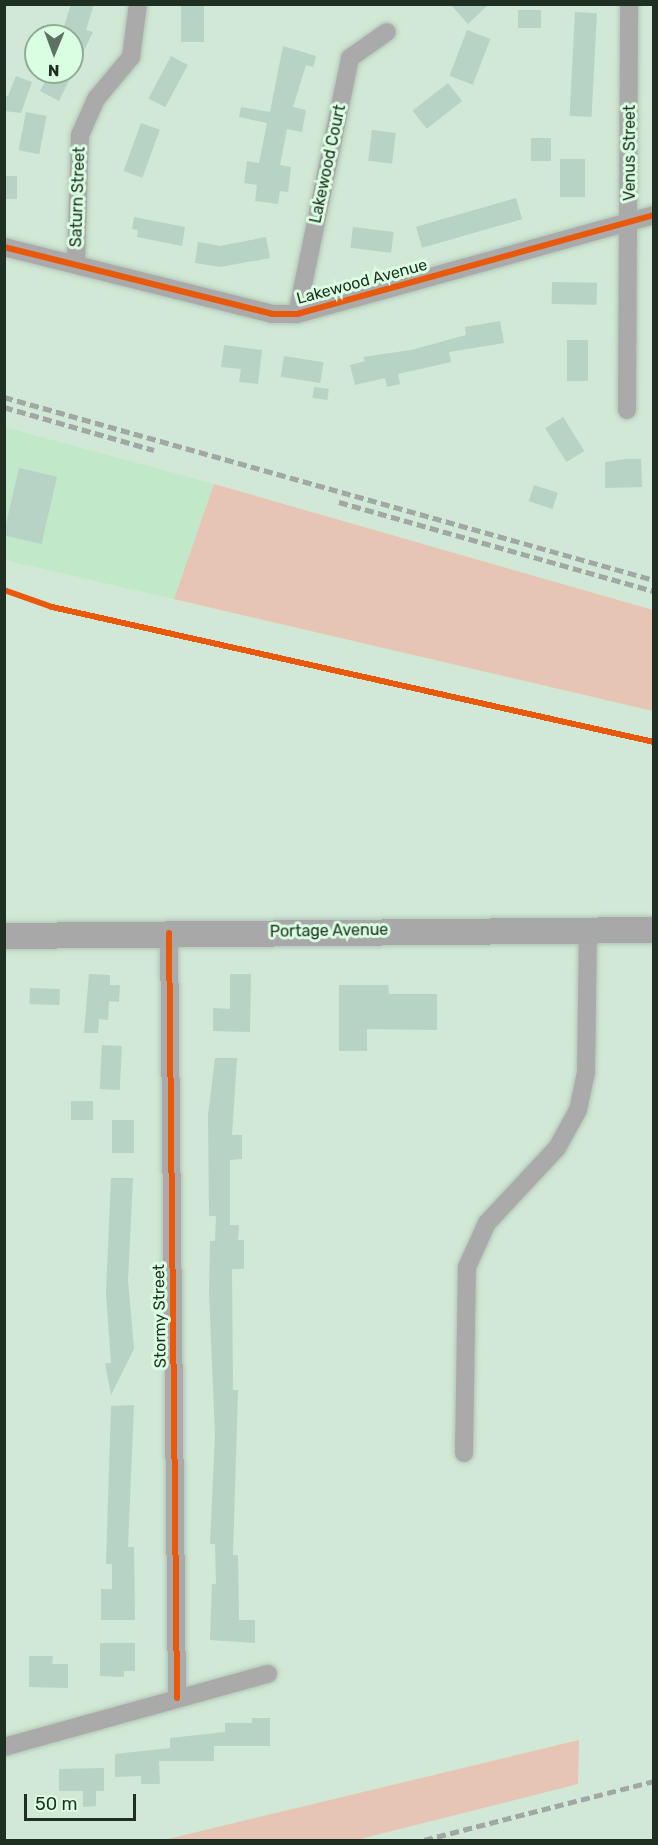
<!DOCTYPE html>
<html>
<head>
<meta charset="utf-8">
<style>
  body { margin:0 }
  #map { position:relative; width:658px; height:1845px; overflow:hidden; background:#d0e8d5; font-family:Rubik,sans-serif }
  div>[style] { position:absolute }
  .built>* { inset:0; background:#c0e8c9 }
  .green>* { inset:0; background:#e6c5b4 }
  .building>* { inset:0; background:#b6d3c5; transform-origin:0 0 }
  .roads { filter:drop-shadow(0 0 2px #b2c5b6) drop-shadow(0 0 2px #b2c5b6) }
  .street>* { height:18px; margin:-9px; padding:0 9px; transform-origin:9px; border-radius:9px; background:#aaa }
  .secondary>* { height:26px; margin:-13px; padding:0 13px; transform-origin:13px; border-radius:13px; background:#a7a8a7 }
  .rail>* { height:4.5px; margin-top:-2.25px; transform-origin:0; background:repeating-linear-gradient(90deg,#a1a7a3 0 9px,transparent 0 13.5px) }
  .cycleway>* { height:6px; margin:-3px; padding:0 3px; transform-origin:3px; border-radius:3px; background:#e8590c }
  span { translate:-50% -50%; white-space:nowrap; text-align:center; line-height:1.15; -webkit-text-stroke:6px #d9fee1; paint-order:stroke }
  .street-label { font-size:16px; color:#1f3023 }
  .frame { position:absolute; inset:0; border:6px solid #1f3023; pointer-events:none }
  .north { position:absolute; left:24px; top:24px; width:60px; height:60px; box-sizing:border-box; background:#d9fee1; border:2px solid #8fac95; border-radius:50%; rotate:181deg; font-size:16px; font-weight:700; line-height:24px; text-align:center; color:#1f3023 }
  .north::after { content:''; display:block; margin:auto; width:21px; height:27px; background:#5d7061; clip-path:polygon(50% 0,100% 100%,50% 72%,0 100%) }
  .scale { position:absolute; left:24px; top:1794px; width:112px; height:27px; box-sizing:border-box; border:3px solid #1f3023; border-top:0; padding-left:8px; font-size:18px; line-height:21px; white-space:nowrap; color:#1f3023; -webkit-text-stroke:4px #d9fee1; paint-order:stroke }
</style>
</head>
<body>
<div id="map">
  <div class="built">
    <div style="clip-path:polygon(4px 427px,214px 484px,174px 599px,5px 560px)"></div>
  </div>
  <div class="green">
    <div style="clip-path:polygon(214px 484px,653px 610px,653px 711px,174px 599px)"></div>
    <div style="clip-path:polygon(579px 1740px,578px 1784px,356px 1840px,164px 1840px)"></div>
  </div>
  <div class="building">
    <div style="clip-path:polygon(71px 4px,94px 4px,86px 30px,93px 32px,59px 101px,40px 91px,50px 72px,72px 72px,72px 36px,61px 36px)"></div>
    <div style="left:181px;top:4px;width:23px;height:38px"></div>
    <div style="clip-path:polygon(450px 4px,489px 4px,468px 24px)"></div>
    <div style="left:518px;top:10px;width:23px;height:18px"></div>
    <div style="left:575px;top:12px;width:22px;height:104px;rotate:3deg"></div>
    <div style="left:467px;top:30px;width:25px;height:49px;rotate:21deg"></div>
    <div style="clip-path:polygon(283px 46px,316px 56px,313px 67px,306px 65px,293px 107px,306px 110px,302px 132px,287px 129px,280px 165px,291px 167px,288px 192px,280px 191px,278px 204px,255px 201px,257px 185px,244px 183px,247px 161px,259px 163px,267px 123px,239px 117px,241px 107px,270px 112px)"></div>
    <div style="left:171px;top:56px;width:19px;height:48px;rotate:28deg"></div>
    <div style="clip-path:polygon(16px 76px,32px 82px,21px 113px,4px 111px,4px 96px,8px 96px)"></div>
    <div style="left:448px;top:83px;width:23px;height:45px;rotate:52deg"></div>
    <div style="left:26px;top:112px;width:21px;height:39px;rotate:11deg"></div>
    <div style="left:141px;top:123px;width:20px;height:51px;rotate:20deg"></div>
    <div style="left:372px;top:130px;width:24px;height:31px;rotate:7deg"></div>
    <div style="left:551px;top:138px;width:23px;height:20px;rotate:90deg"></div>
    <div style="left:560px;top:159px;width:25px;height:38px"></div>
    <div style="left:4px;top:176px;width:13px;height:23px"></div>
    <div style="left:516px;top:198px;width:22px;height:104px;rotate:74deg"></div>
    <div style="clip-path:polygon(134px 217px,185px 227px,182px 246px,137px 237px,138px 230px,132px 229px)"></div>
    <div style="left:353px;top:227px;width:41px;height:21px;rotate:7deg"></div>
    <div style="clip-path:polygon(266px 237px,270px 258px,220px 267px,195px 263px,198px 242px,220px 246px)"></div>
    <div style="left:552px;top:282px;width:45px;height:22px;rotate:1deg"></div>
    <div style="clip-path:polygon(500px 321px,504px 343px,449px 352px,451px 362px,398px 374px,400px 384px,387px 387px,385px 378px,355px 385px,350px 365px,365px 361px,363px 357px,411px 350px,466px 335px,465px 327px)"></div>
    <div style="left:567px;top:340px;width:21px;height:41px"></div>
    <div style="clip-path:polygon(224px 345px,262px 350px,258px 384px,239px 382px,241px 369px,221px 367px)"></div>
    <div style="left:284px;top:356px;width:40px;height:21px;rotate:9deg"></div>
    <div style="left:314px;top:387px;width:15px;height:11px;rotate:8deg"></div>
    <div style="left:563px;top:417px;width:40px;height:21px;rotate:58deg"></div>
    <div style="clip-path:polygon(625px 459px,641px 459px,642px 487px,605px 488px,605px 462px)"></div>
    <div style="left:19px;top:468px;width:39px;height:69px;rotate:13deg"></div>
    <div style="left:534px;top:485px;width:25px;height:17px;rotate:18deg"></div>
    <div style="clip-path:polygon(89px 974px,110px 975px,110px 985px,120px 985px,119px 1002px,109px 1001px,108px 1020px,99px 1019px,98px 1033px,84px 1033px)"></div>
    <div style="clip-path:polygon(230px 974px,251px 974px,250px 1032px,213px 1031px,213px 1008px,230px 1009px)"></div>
    <div style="clip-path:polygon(339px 985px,388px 985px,389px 994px,437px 994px,437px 1030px,367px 1029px,367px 1051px,339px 1051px)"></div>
    <div style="left:30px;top:988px;width:30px;height:16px;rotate:2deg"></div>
    <div style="left:102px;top:1045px;width:20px;height:44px;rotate:3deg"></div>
    <div style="clip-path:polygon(215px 1058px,237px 1058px,232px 1135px,242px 1135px,242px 1159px,230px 1160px,230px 1225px,239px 1225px,238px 1240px,244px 1240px,244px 1269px,232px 1269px,233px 1390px,238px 1390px,233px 1555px,238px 1555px,239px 1620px,255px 1620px,255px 1643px,210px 1640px,212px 1584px,216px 1584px,215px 1544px,210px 1544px,215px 1435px,209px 1293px,210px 1241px,215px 1241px,216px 1216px,209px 1216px,208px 1115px)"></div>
    <div style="left:71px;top:1101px;width:22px;height:19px"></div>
    <div style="left:112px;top:1120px;width:22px;height:33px"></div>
    <div style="clip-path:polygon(111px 1178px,133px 1178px,128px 1280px,134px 1349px,111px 1395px,105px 1363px,111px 1363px,106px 1293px)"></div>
    <div style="clip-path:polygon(134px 1405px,128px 1547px,134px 1547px,135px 1620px,101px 1620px,101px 1589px,112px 1589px,112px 1564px,106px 1564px,111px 1406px)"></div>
    <div style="clip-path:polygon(100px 1643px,135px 1643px,135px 1671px,124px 1671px,124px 1677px,100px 1676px)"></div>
    <div style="clip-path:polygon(29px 1656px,53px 1656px,52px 1664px,68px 1664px,68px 1688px,29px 1687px)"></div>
    <div style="clip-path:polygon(252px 1718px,270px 1718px,270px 1746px,214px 1746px,214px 1761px,159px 1761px,160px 1784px,141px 1784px,141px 1776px,115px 1777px,115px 1754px,170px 1748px,170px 1738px,225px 1732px,225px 1723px,252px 1723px)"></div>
    <div style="clip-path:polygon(104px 1768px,104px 1791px,96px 1791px,96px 1806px,83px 1807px,83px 1791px,59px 1791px,59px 1769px)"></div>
  </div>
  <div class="roads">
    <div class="street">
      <div style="left:4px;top:247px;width:276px;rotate:14deg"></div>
      <div style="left:272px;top:314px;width:25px"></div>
      <div style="left:297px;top:314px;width:370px;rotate:-15.5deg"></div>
      <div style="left:76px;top:263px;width:128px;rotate:-88.2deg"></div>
      <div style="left:80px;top:135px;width:39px;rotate:-66deg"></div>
      <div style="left:96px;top:99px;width:55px;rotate:-50.2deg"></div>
      <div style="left:131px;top:57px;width:53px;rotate:-82.5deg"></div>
      <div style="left:297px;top:314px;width:261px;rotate:-78.3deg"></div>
      <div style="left:350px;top:58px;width:45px;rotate:-35.1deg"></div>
      <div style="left:627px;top:410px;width:406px;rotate:-89.7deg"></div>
      <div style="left:169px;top:933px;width:765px;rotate:89.4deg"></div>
      <div style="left:464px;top:1453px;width:186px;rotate:-89.1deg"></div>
      <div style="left:467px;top:1267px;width:48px;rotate:-65.6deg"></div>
      <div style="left:487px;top:1223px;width:103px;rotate:-47deg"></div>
      <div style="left:557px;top:1148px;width:43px;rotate:-61.1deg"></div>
      <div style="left:578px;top:1110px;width:39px;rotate:-78deg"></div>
      <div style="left:586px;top:1072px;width:142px;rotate:-89.2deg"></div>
      <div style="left:4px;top:1747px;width:274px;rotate:-15.5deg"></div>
    </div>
    <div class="secondary">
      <div style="left:4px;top:936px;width:650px;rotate:-0.53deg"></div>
    </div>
  </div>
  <div class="rail">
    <div style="left:4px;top:397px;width:675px;rotate:15.72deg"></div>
    <div style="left:4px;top:407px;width:156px;rotate:16deg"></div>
    <div style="left:339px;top:502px;width:327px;rotate:15.8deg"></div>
    <div style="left:424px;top:1840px;width:237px;rotate:-14.4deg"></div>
  </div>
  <div class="cycleway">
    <div style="left:4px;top:247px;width:276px;rotate:14deg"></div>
    <div style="left:272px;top:314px;width:25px"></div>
    <div style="left:297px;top:314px;width:370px;rotate:-15.5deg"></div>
    <div style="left:4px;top:590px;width:51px;rotate:19.5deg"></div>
    <div style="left:52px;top:607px;width:617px;rotate:12.64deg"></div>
    <div style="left:169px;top:933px;width:765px;rotate:89.4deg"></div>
  </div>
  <div class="street-label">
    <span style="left:630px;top:153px;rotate:-90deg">Venus Street</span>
    <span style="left:328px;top:164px;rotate:-78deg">Lakewood Court</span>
    <span style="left:78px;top:197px;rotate:-88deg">Saturn Street</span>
    <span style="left:362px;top:282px;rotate:-15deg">Lakewood Avenue</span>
    <span style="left:329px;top:931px;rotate:-1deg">Portage Avenue</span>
    <span style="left:160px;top:1316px;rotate:-91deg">Stormy Street</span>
  </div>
  <div class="frame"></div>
  <div class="north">N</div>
  <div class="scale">50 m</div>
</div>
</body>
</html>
